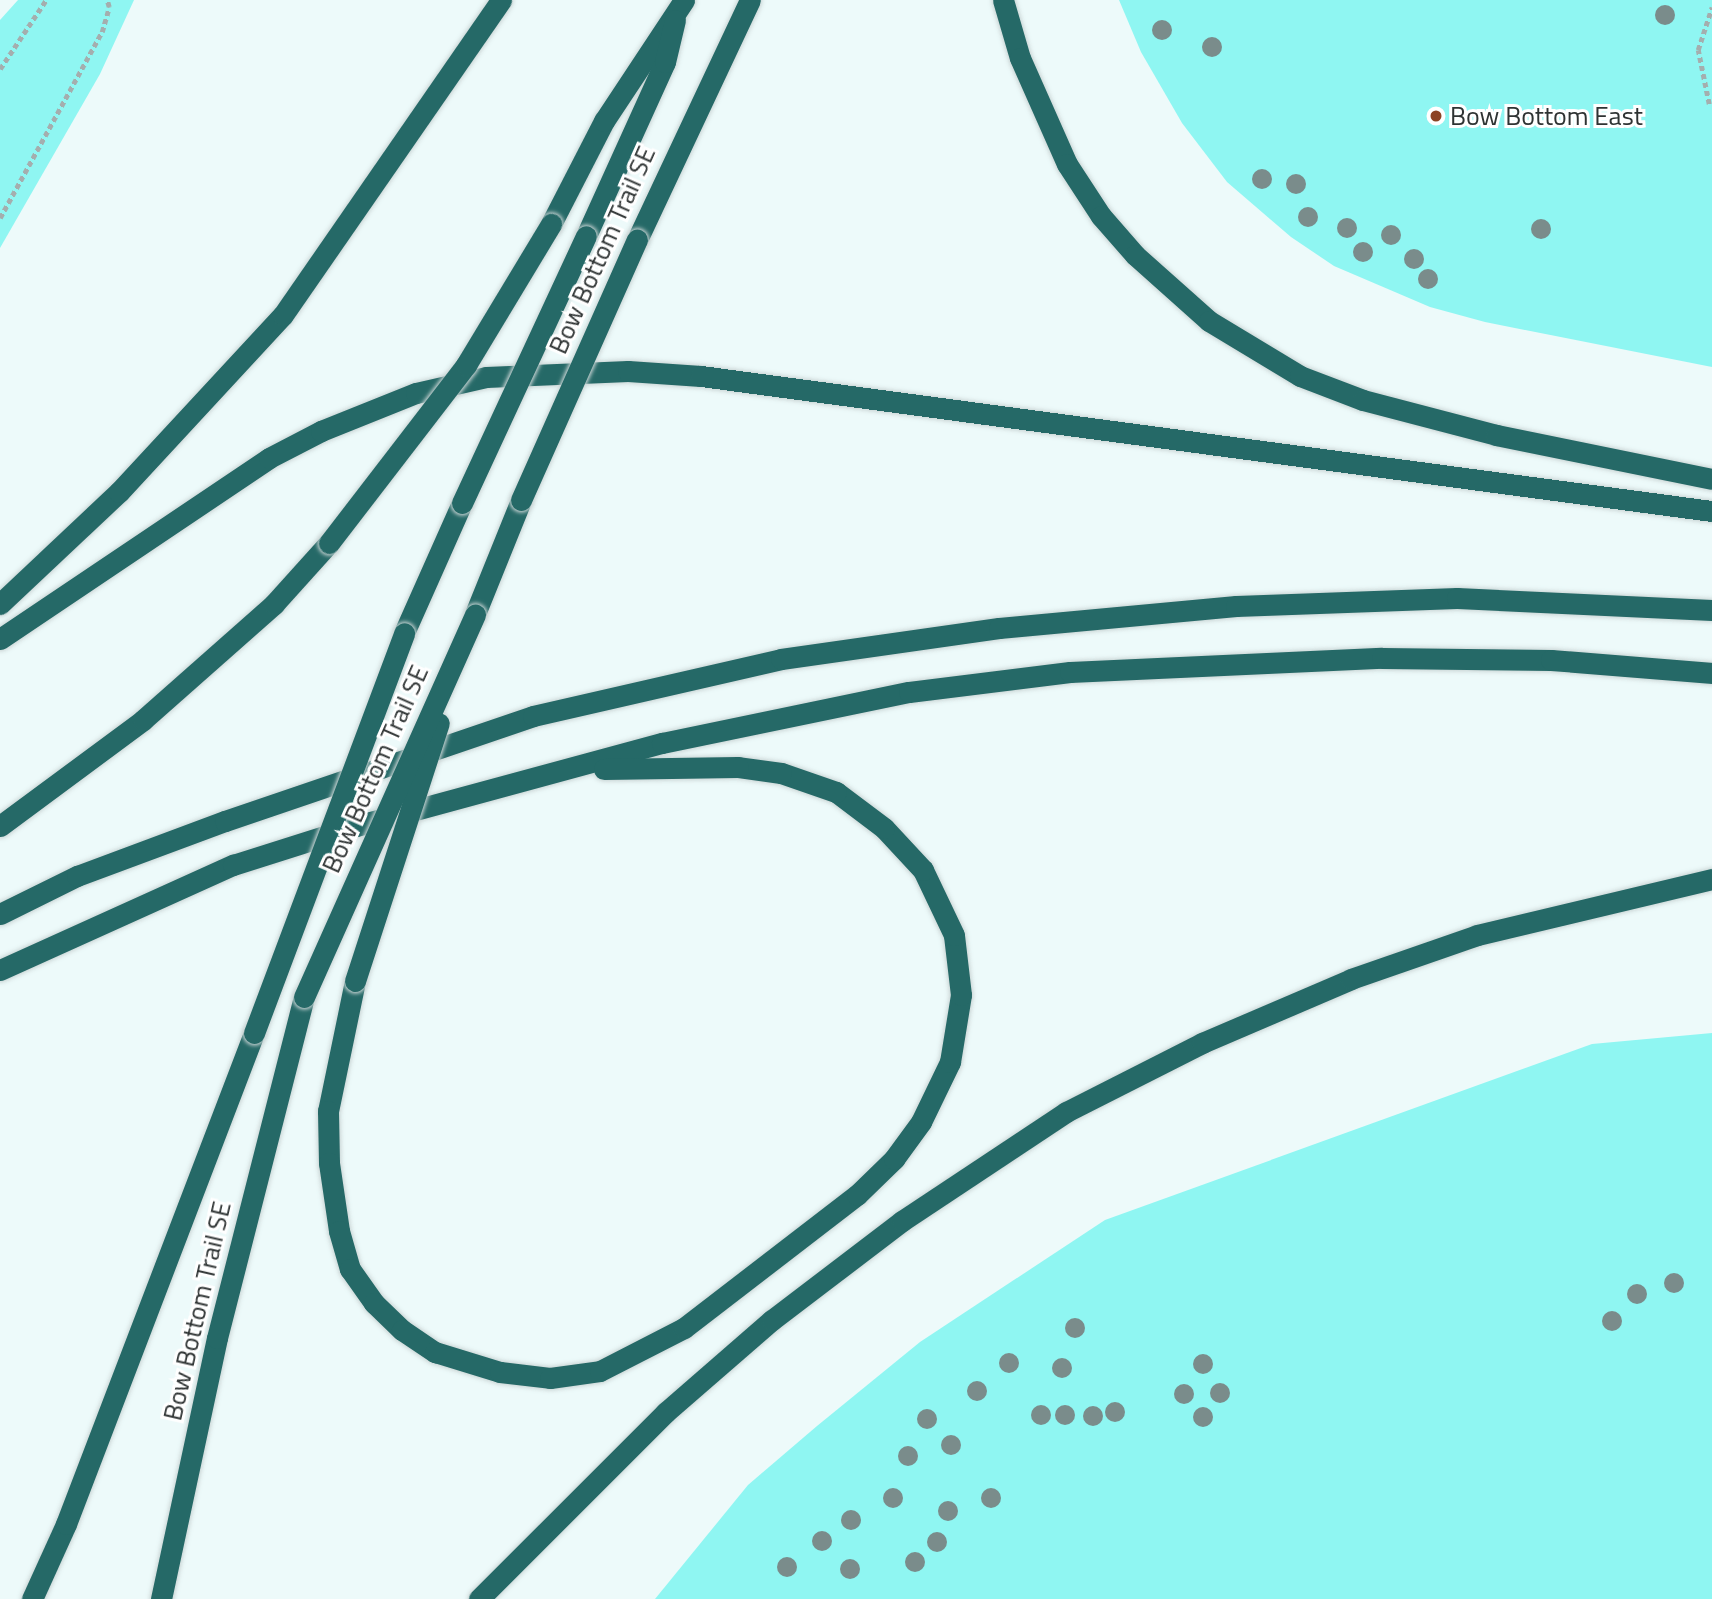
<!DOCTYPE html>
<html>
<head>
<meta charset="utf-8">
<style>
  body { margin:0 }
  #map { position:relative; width:1712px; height:1599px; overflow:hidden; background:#edfafa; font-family:"Titillium Web",sans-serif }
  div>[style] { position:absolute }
  .green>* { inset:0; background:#8ff6f2 }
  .path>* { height:4.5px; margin-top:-2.25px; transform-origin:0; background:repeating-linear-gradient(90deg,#a4aeae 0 5px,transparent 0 8.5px) }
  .roads { filter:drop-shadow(0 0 2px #cbd6d6) drop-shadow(0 0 2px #cbd6d6) }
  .motorway>* { height:21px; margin:-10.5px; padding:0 10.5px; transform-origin:10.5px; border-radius:10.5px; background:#256967 }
  .bridges { filter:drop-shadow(0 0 2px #cbd6d6) drop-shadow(0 0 2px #cbd6d6) }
  .motorway-bridge>* { height:21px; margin:-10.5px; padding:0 10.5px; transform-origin:10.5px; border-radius:10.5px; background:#256967 }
  .trees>* { width:20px; height:20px; margin:-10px; border-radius:50%; background:#7a8c8b }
  .dots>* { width:19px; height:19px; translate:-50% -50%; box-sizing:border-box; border:4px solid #fff; border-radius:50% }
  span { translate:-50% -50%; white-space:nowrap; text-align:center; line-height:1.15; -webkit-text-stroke:6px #fff; paint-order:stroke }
  .poi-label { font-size:26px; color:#2e3333 }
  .left { translate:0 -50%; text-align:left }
  .street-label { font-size:26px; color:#2e3333 }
</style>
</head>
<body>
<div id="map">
  <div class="green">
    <div style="clip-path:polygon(18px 0,134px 0,100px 74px,0 248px,0 20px)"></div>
    <div style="clip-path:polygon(1119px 0,1712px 0,1712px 367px,1485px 322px,1430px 307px,1334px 266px,1291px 237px,1227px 182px,1182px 123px,1141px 52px)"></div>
    <div style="clip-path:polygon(1712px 1033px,1712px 1599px,655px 1599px,748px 1485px,817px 1426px,920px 1342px,1105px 1220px,1592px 1044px)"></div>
  </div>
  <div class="path">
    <div style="left:0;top:69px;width:83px;rotate:-56.3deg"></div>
    <div style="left:1709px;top:104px;width:55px;rotate:-101.5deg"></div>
    <div style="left:1698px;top:50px;width:45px;rotate:-72deg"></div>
    <div style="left:0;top:218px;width:212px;rotate:-61.3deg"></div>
    <div style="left:102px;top:32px;width:26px;rotate:-74deg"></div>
    <div style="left:109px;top:7px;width:7px;rotate:-106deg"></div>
  </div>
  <div class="roads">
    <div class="motorway">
      <div style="left:1003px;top:0;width:60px;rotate:73.7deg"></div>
      <div style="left:1020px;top:58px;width:116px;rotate:66.1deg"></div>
      <div style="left:1067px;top:164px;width:62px;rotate:56.8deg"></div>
      <div style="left:1101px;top:216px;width:52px;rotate:48.9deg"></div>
      <div style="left:1135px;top:255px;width:99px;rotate:41.7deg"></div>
      <div style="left:1209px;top:321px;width:106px;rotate:31.1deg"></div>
      <div style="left:1300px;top:376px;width:67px;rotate:20.9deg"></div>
      <div style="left:1363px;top:400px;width:138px;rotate:14.7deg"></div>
      <div style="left:1496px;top:435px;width:220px;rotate:11.5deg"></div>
      <div style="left:551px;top:224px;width:116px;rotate:-62.8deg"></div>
      <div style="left:604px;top:121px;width:145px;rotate:-56.5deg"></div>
      <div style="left:586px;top:236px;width:191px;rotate:-65.6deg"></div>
      <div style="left:665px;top:62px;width:43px;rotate:-76.6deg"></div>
      <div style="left:637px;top:240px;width:265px;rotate:-64.8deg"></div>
      <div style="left:0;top:604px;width:163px;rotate:-43.3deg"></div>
      <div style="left:119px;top:492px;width:241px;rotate:-47.2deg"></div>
      <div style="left:283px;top:315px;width:383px;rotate:-55.3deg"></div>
      <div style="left:475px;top:614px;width:123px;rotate:-68deg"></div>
      <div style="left:404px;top:633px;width:142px;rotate:-66deg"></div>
      <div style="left:0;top:639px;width:324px;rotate:-33.9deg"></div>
      <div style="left:269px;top:458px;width:59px;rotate:-27.4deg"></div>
      <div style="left:321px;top:431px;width:102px;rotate:-21.8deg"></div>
      <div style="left:416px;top:393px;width:72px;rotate:-12.9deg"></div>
      <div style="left:486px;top:377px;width:142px;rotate:-2.4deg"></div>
      <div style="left:628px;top:371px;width:73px;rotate:3.9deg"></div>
      <div style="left:701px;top:376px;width:1020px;rotate:7.61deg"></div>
      <div style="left:0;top:826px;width:178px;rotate:-36.5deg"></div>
      <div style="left:143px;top:720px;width:175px;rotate:-41.5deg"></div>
      <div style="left:274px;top:604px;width:82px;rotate:-48deg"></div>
      <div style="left:0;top:914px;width:86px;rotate:-26.3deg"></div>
      <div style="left:77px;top:876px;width:158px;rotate:-20.4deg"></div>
      <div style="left:225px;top:821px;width:325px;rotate:-18.8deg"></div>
      <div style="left:533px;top:716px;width:254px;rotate:-12.9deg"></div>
      <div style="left:781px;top:659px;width:220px;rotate:-8.1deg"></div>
      <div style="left:999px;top:628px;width:238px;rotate:-5.3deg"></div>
      <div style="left:1236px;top:606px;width:221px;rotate:-2.1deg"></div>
      <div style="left:1457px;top:598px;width:255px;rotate:2.7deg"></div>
      <div style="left:0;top:970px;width:256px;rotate:-24.3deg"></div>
      <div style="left:233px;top:865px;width:129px;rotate:-17.6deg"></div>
      <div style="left:356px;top:826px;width:317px;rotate:-15.2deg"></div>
      <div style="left:662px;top:743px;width:252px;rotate:-11.7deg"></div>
      <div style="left:909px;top:692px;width:162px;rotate:-7.1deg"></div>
      <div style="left:1070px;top:672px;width:312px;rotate:-2.6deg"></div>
      <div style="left:1382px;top:658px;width:169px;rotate:0.7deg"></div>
      <div style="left:1551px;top:660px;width:162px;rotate:4.6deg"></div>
      <div style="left:355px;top:981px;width:133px;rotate:101.7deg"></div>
      <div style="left:328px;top:1111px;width:52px;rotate:88.9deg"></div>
      <div style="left:329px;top:1163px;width:69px;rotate:81.6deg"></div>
      <div style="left:339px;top:1231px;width:40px;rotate:74deg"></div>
      <div style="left:350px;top:1269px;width:42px;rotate:54.8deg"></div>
      <div style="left:374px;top:1303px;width:39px;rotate:44deg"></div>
      <div style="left:402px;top:1330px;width:40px;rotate:34deg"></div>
      <div style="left:435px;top:1352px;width:68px;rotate:17.1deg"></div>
      <div style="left:500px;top:1372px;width:50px;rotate:6.8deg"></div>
      <div style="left:550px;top:1378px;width:50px;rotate:-8deg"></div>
      <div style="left:600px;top:1371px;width:94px;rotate:-27.1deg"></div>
      <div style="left:684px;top:1328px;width:218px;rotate:-37.6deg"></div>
      <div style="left:857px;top:1195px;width:52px;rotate:-44.2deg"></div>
      <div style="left:894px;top:1159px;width:46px;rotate:-53.9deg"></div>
      <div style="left:921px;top:1122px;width:67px;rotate:-64.2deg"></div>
      <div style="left:950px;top:1062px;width:68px;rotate:-80.7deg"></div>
      <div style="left:961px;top:995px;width:60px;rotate:-96.7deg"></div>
      <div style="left:954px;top:935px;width:72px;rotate:-115.5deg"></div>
      <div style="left:923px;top:870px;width:57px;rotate:-132.9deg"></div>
      <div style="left:884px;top:828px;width:60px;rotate:-143.1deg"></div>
      <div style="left:836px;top:792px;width:58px;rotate:-160.9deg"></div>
      <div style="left:781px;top:773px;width:43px;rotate:-172.1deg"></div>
      <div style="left:738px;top:767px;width:134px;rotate:179.1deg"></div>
      <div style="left:32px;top:1599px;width:82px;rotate:-65.6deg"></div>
      <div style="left:66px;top:1524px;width:526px;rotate:-69.05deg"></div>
      <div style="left:161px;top:1599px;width:267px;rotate:-77.9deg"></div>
      <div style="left:217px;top:1338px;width:352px;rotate:-75.7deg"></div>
      <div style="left:479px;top:1599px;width:264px;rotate:-45deg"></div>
      <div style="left:666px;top:1412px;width:140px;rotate:-41deg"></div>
      <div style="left:772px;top:1320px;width:163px;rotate:-37.3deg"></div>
      <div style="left:902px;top:1221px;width:197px;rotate:-33.6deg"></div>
      <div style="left:1066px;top:1112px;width:153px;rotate:-26.9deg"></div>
      <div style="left:1202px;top:1043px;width:162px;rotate:-23.2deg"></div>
      <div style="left:1351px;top:979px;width:133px;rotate:-19.2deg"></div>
      <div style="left:1477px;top:935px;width:242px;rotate:-13.4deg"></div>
    </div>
  </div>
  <div class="bridges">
    <div class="motorway-bridge">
      <div style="left:521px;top:500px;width:285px;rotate:-66deg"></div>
      <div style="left:462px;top:503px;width:294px;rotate:-65.1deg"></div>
      <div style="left:329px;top:543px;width:225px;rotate:-52.4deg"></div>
      <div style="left:466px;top:365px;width:165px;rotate:-58.9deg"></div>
      <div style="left:355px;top:981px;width:271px;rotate:-72deg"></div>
      <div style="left:304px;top:997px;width:419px;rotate:-65.9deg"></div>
      <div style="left:254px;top:1033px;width:427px;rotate:-69.4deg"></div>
    </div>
  </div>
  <div class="trees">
    <div style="left:1665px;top:15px"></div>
    <div style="left:1162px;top:30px"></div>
    <div style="left:1212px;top:47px"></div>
    <div style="left:1262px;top:179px"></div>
    <div style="left:1296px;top:184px"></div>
    <div style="left:1308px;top:217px"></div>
    <div style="left:1347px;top:228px"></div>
    <div style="left:1541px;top:229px"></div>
    <div style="left:1391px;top:235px"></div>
    <div style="left:1363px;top:252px"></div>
    <div style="left:1414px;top:259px"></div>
    <div style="left:1428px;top:279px"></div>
    <div style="left:1674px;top:1283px"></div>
    <div style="left:1637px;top:1294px"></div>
    <div style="left:1612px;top:1321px"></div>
    <div style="left:1075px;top:1328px"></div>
    <div style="left:1009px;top:1363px"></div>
    <div style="left:1203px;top:1364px"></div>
    <div style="left:1062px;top:1368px"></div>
    <div style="left:977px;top:1391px"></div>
    <div style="left:1220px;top:1393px"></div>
    <div style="left:1184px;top:1394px"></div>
    <div style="left:1115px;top:1412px"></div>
    <div style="left:1041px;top:1415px"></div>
    <div style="left:1065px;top:1415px"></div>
    <div style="left:1093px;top:1416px"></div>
    <div style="left:1203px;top:1417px"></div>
    <div style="left:927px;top:1419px"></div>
    <div style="left:951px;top:1445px"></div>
    <div style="left:908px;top:1456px"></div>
    <div style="left:893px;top:1498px"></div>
    <div style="left:991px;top:1498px"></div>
    <div style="left:948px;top:1511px"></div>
    <div style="left:851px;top:1520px"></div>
    <div style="left:822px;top:1541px"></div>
    <div style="left:937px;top:1542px"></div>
    <div style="left:915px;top:1562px"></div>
    <div style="left:787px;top:1567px"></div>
    <div style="left:850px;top:1569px"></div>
  </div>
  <div class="dots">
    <div style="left:1436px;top:116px;background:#8c4324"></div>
  </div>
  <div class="poi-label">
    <span class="left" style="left:1450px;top:116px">Bow Bottom East</span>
  </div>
  <div class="street-label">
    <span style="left:602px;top:250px;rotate:-66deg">Bow Bottom Trail SE</span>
    <span style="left:375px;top:769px;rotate:-66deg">Bow Bottom Trail SE</span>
    <span style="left:197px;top:1311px;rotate:-77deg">Bow Bottom Trail SE</span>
  </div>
</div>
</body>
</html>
